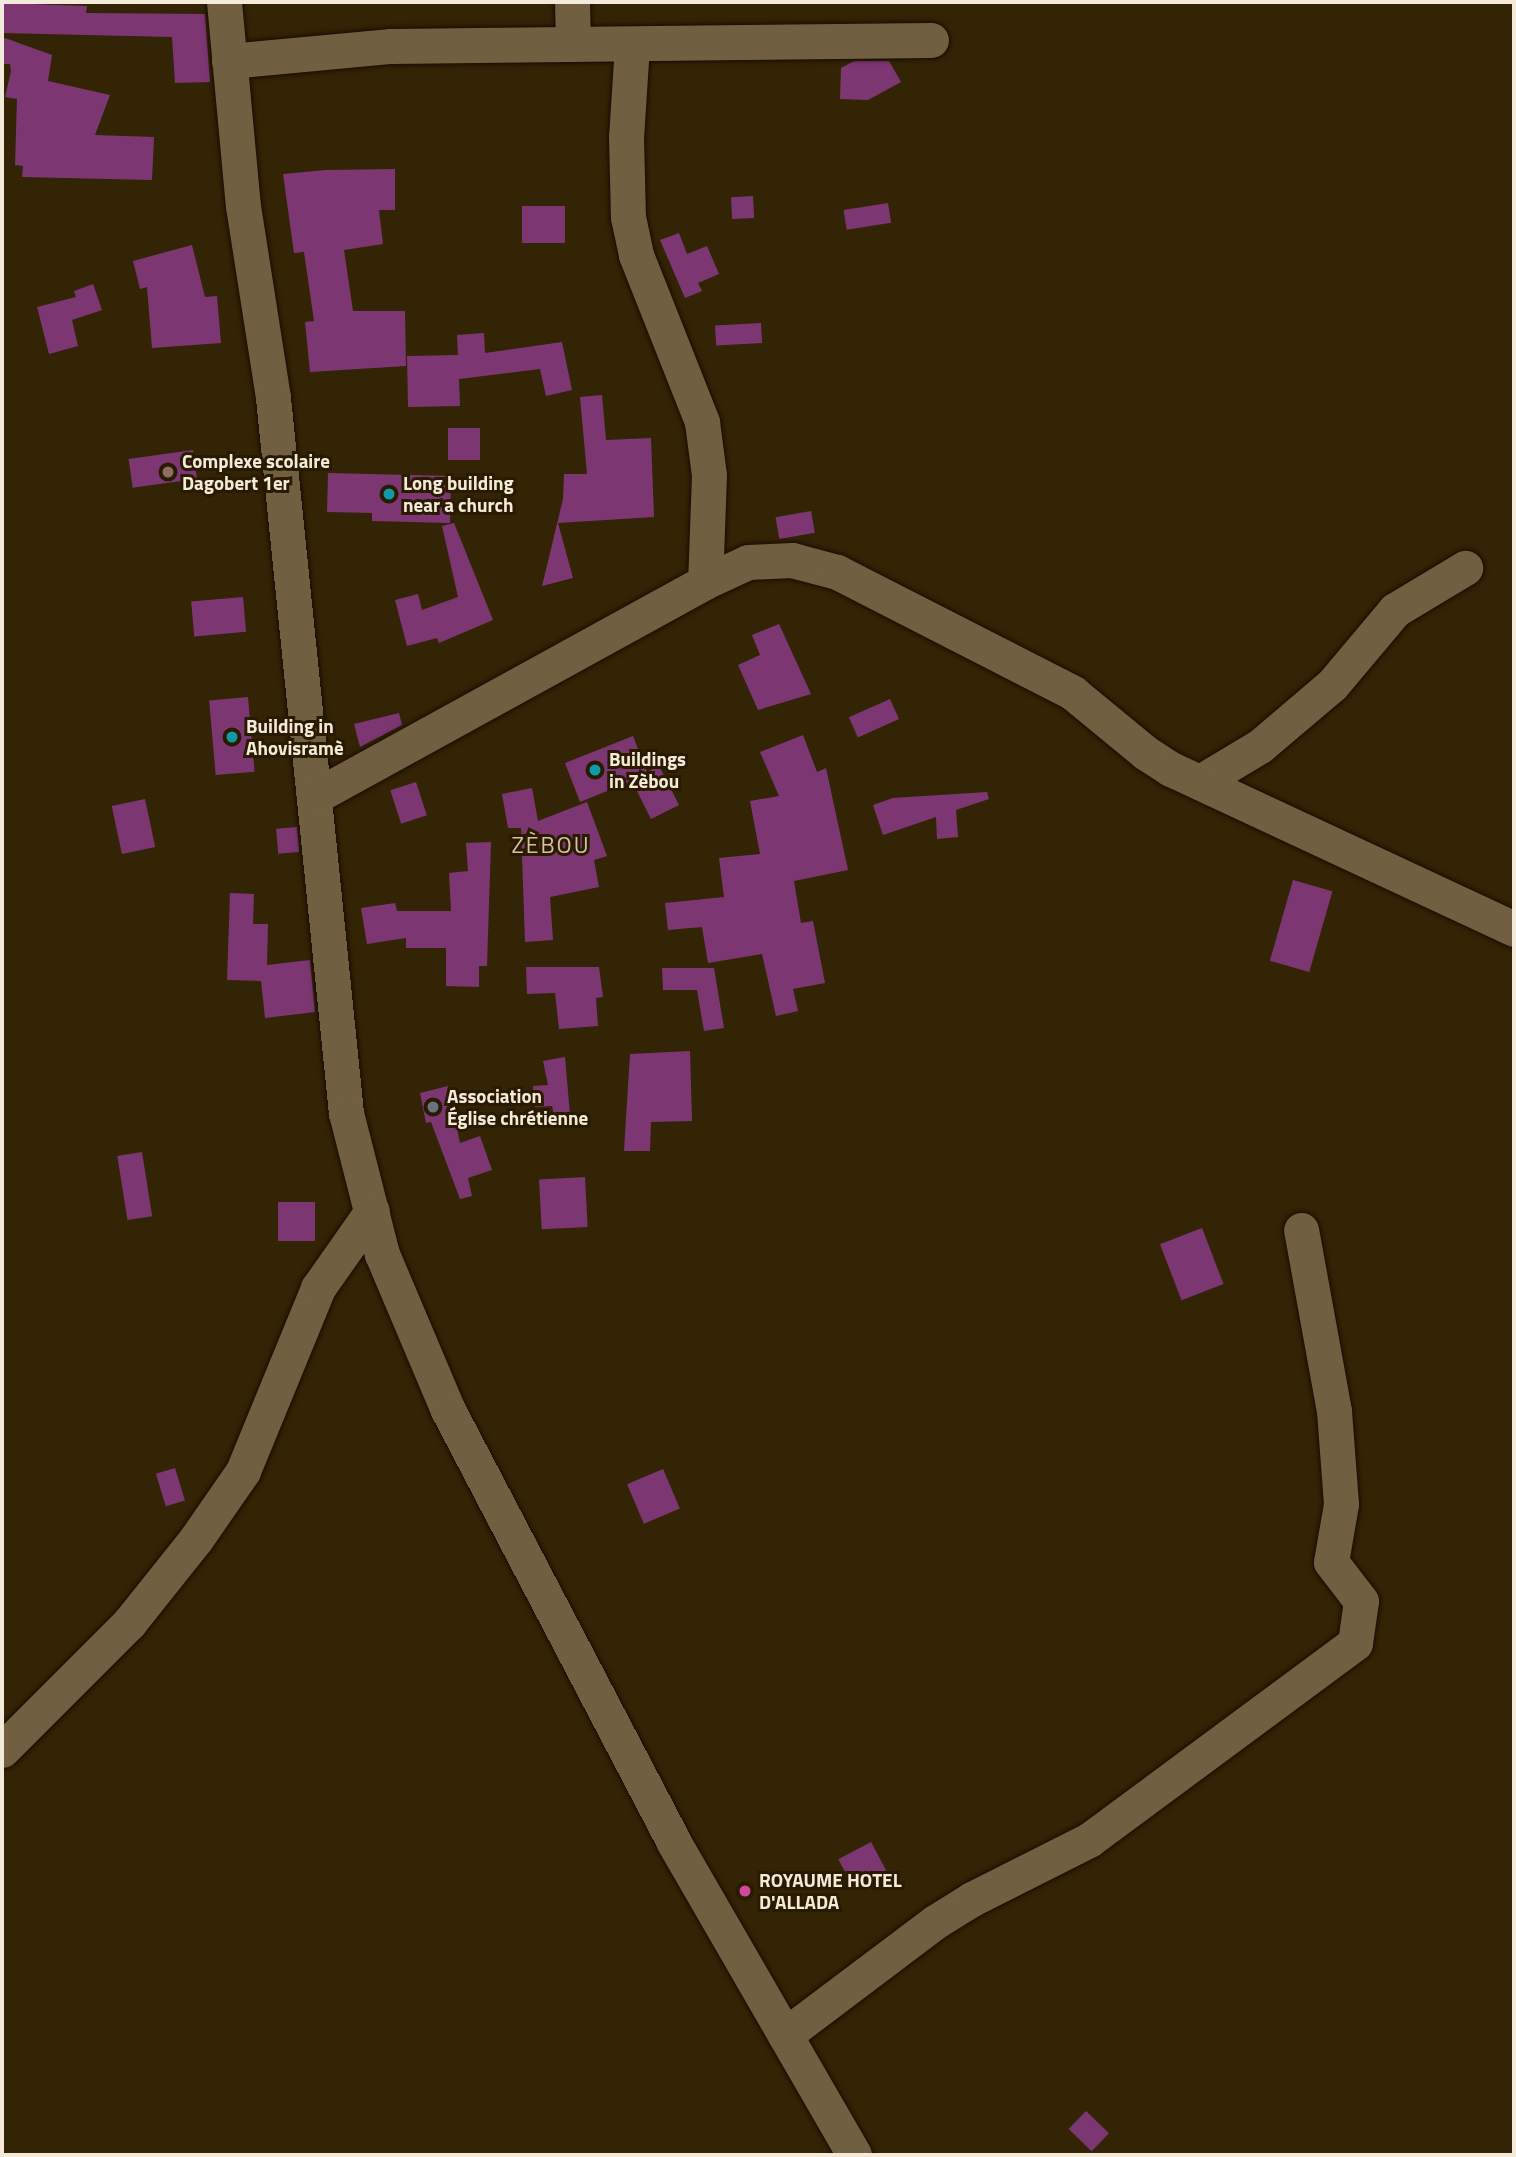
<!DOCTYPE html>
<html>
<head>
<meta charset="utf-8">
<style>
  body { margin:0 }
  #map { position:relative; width:1516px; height:2157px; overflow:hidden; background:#332406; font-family:"Titillium Web",sans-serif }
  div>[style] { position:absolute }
  .building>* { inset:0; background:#7c3773; transform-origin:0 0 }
  .roads { filter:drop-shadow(0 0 2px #190d00) drop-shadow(0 0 2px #190d00) }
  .minor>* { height:35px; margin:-17.5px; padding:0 17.5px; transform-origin:17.5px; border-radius:17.5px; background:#715f41 }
  .dots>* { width:19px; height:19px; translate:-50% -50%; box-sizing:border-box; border:4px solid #291a00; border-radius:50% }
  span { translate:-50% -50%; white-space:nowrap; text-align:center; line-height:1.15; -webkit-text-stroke:6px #291a00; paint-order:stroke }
  .poi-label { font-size:19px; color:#f4ead9; font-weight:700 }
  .left { translate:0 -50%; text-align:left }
  .quarter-label { font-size:23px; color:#d6c2a1; letter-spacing:2px }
  .frame { position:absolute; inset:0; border:4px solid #f4ead9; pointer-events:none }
</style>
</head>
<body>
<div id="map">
  <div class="building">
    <div style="clip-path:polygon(2px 3px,87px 6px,86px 13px,205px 14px,210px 82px,175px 83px,172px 37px,2px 33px)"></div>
    <div style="clip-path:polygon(2px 37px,52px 55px,48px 81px,110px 95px,95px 135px,154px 137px,152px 180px,22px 177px,23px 166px,15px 165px,17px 99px,5px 97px,11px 71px,10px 64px,2px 64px)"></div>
    <div style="clip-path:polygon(854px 61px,889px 61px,901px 82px,868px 100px,840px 99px,841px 68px)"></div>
    <div style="clip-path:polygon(395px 169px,395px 210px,379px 210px,383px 244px,344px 250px,353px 311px,405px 311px,406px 366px,310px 372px,305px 322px,314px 321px,304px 252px,294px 253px,283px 174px,326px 170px)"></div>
    <div style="left:753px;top:196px;width:22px;height:22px;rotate:87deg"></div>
    <div style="left:888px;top:203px;width:20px;height:45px;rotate:81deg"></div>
    <div style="left:522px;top:206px;width:43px;height:37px"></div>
    <div style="clip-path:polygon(679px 233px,687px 254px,707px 246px,719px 274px,698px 283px,702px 291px,685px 298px,660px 240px)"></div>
    <div style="clip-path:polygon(192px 245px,205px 297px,217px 296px,221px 343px,152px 348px,147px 287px,140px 289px,133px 261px)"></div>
    <div style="clip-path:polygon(93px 284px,102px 310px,72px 320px,78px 346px,49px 354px,37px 307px,76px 297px,74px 291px)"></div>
    <div style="left:761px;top:323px;width:20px;height:46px;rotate:87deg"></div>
    <div style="clip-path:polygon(484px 333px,485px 353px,562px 342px,572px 390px,546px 396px,540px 369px,459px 379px,460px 406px,408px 407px,407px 356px,458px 355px,457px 335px)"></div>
    <div style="clip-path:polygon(602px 395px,606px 440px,651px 438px,654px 517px,558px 523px,573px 578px,542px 586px,563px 499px,564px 474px,587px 474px,580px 397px)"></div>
    <div style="left:480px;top:428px;width:32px;height:32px;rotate:90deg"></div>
    <div style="left:193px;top:450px;width:29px;height:65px;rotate:82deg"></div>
    <div style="clip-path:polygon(328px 473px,451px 476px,450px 523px,372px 521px,372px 513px,327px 512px)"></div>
    <div style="left:811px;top:511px;width:22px;height:36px;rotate:80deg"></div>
    <div style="clip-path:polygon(454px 523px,493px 620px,439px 643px,437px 638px,407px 646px,395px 600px,418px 594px,422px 610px,458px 597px,442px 526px)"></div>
    <div style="left:243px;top:597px;width:35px;height:52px;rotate:85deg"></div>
    <div style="clip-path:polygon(779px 624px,811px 694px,758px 710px,738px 665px,760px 655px,752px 635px)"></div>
    <div style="left:248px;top:697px;width:75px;height:39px;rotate:85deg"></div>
    <div style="left:890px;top:699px;width:22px;height:45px;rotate:66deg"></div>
    <div style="clip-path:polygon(399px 713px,402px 725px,360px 747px,354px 724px)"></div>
    <div style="clip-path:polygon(803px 735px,817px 772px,826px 768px,848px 870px,794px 881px,801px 923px,813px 921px,825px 983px,793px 989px,798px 1011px,776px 1016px,762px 954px,708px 963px,702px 927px,668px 930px,665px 903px,724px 897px,719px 858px,760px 854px,750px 801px,779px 796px,760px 752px)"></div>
    <div style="clip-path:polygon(633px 736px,647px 772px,659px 766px,679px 805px,651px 819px,632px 781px,580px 802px,565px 763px)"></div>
    <div style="left:416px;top:782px;width:35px;height:27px;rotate:72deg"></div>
    <div style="clip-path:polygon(532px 788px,538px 821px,587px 802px,607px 856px,594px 860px,599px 887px,550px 897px,553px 940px,525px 942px,521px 828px,508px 828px,502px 794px)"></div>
    <div style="clip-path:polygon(987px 792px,989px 799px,956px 810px,958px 837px,937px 839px,936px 817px,883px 835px,873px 805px,893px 798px)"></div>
    <div style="left:145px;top:799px;width:49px;height:34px;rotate:78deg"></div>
    <div style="left:297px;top:827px;width:25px;height:21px;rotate:85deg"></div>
    <div style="clip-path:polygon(491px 842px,487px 966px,479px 966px,479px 987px,446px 986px,446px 948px,406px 948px,406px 938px,367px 944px,361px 908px,395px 903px,397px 911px,451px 911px,449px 873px,468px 871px,466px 843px)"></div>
    <div style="left:1293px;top:880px;width:41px;height:84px;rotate:16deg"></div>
    <div style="clip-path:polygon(230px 893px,254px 894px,253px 924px,268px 924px,267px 965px,310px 960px,315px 1012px,265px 1018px,261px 981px,227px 980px)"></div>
    <div style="clip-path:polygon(526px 967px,599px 967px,603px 997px,596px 998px,598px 1026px,559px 1029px,555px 993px,527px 994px)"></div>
    <div style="clip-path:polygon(662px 968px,714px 968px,724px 1028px,704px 1031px,697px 990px,663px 990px)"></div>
    <div style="clip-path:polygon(690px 1051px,692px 1121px,651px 1122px,650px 1151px,624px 1151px,630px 1054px)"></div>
    <div style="clip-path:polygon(565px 1057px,571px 1126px,557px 1128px,552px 1106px,535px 1107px,533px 1086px,548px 1085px,543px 1061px)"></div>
    <div style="clip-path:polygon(448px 1086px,460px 1143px,480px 1136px,492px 1170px,468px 1178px,472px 1196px,460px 1199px,431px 1122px,426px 1123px,420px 1093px)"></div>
    <div style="left:142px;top:1152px;width:65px;height:25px;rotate:81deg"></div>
    <div style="left:585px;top:1177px;width:50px;height:46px;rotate:87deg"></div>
    <div style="left:278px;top:1202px;width:37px;height:39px"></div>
    <div style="left:1202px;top:1228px;width:60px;height:45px;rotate:69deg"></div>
    <div style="left:175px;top:1468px;width:34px;height:20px;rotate:73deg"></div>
    <div style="left:663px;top:1469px;width:43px;height:39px;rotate:67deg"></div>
    <div style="left:871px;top:1842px;width:32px;height:37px;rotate:62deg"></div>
    <div style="left:1086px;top:2111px;width:32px;height:25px;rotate:44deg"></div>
  </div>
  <div class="roads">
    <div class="minor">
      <div style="left:224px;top:2px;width:205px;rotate:84.7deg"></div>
      <div style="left:243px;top:206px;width:194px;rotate:81.1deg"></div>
      <div style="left:273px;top:398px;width:719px;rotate:84.17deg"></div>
      <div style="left:346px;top:1113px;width:146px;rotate:75.7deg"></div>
      <div style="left:382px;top:1254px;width:169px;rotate:67.1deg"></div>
      <div style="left:448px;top:1410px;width:486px;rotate:62.4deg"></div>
      <div style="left:673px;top:1841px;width:362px;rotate:60deg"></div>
      <div style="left:572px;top:2px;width:42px;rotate:88.6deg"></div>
      <div style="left:632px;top:45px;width:92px;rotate:93.7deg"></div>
      <div style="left:626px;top:137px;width:80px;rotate:88.6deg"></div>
      <div style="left:628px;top:217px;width:39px;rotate:78deg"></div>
      <div style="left:636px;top:255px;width:180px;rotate:68.4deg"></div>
      <div style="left:702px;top:422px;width:53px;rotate:82.5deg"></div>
      <div style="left:709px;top:475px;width:107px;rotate:92.1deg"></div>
      <div style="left:229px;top:61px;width:163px;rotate:-5.3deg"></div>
      <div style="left:391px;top:46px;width:540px;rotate:-0.64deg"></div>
      <div style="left:1200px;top:782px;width:70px;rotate:-31deg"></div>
      <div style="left:1260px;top:746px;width:94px;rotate:-40.3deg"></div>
      <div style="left:1332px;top:685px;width:98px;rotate:-50deg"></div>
      <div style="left:1395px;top:610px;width:82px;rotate:-31deg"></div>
      <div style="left:314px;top:797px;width:446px;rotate:-28.8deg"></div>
      <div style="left:705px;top:582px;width:47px;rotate:-24.9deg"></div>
      <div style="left:748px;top:562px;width:44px;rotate:-2.6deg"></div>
      <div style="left:792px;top:560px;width:47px;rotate:14.9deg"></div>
      <div style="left:837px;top:572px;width:265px;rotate:27.1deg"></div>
      <div style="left:1073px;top:693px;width:94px;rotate:39.4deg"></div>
      <div style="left:1146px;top:753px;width:30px;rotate:33deg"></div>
      <div style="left:1171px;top:769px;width:378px;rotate:25deg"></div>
      <div style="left:2px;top:1750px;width:180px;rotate:-45deg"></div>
      <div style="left:129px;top:1623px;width:107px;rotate:-51.4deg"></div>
      <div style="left:196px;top:1539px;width:83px;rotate:-55.3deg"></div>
      <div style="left:243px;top:1471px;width:198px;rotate:-67.7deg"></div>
      <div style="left:318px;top:1288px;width:94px;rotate:-55deg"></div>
      <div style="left:785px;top:2035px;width:188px;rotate:-37deg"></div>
      <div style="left:935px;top:1922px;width:44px;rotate:-31.9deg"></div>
      <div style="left:972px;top:1899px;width:131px;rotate:-26.8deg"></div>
      <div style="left:1089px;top:1840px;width:331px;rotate:-36.5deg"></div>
      <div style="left:1355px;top:1643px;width:42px;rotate:-81.9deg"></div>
      <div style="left:1361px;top:1601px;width:49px;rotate:-127.6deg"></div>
      <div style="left:1331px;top:1562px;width:59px;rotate:-80.2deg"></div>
      <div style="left:1341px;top:1504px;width:93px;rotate:-94.3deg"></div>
      <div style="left:1334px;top:1411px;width:184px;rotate:-100.3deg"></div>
    </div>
  </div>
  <div class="dots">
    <div style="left:168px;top:472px;background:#8d6e63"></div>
    <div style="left:389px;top:494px;background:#0f9aa8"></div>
    <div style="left:232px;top:737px;background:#0f9aa8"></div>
    <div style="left:595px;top:770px;background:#0f9aa8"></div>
    <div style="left:433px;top:1107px;background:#6b7280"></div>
    <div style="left:745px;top:1891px;background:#d1479c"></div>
  </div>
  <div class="poi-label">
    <span class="left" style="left:182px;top:472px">Complexe scolaire<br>Dagobert 1er</span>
    <span class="left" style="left:403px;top:494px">Long building<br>near a church</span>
    <span class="left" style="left:246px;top:737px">Building in<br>Ahovisramè</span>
    <span class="left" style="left:609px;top:770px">Buildings<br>in Zèbou</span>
    <span class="left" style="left:447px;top:1107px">Association<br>Église chrétienne</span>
    <span class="left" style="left:759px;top:1891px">ROYAUME HOTEL<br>D'ALLADA</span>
  </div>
  <div class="quarter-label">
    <span style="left:551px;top:845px">ZÈBOU</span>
  </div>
  <div class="frame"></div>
</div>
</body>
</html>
